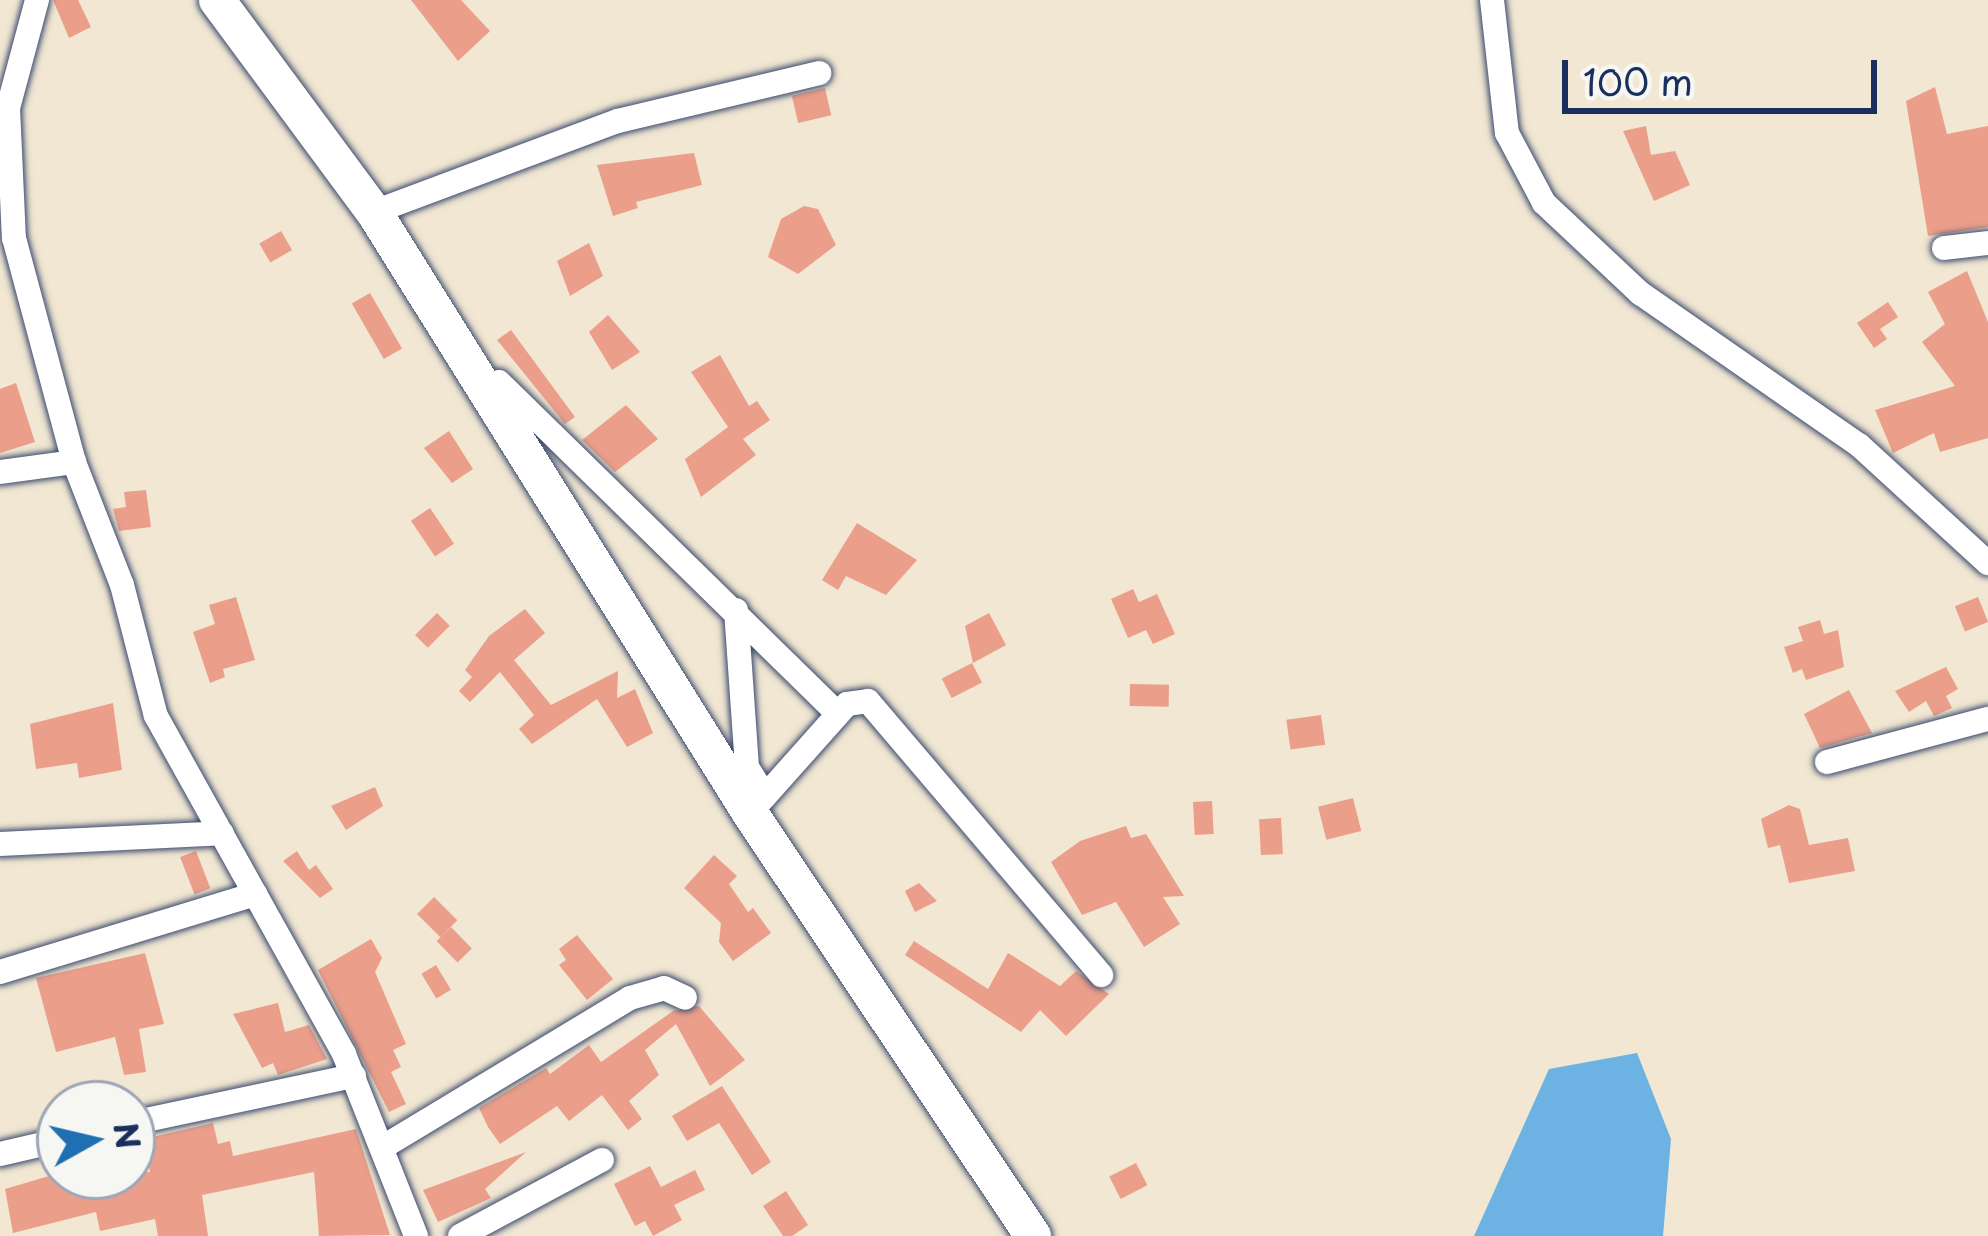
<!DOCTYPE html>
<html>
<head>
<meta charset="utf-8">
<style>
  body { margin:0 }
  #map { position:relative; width:1988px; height:1236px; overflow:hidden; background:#f1e7d2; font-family:"Playpen Sans",sans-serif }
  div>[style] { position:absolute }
  .water>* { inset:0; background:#6cb2e3 }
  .building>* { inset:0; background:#eb9f8b; transform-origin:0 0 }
  .roads { filter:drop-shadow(0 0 3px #3b4b6f) drop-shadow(0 0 3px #3b4b6f) }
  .street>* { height:24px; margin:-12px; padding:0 12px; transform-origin:12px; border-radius:12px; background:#fff }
  .secondary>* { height:36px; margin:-18px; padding:0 18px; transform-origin:18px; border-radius:18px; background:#fff }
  span { translate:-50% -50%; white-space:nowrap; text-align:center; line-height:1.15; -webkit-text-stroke:9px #f6f6f2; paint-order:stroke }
  .north { position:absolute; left:36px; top:1080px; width:120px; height:120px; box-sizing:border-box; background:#f6f6f2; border:3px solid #9ea6b7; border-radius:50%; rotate:82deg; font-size:33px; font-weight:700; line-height:48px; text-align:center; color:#1b2f5e }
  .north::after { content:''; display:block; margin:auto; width:42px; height:54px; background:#1f6fb2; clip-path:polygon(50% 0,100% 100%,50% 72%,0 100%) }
  .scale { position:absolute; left:1562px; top:60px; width:315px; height:54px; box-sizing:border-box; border:6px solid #1b2f5e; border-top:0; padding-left:15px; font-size:36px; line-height:42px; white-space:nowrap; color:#1b2f5e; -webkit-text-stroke:9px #f6f6f2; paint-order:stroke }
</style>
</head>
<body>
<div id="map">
  <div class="water">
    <div style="clip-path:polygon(1637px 1053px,1671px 1139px,1663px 1236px,1474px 1236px,1549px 1069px)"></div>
  </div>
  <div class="building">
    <div style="clip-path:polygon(53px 0,78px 0,91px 27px,69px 38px)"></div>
    <div style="clip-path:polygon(411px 0,461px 0,490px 31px,458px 61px)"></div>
    <div style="clip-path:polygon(1935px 87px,1947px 134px,1988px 126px,1988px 227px,1928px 236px,1906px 101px)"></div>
    <div style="left:825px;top:88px;width:28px;height:34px;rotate:77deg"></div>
    <div style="clip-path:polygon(1646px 126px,1651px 155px,1675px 151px,1690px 185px,1654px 201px,1623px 131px)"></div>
    <div style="clip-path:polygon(694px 153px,702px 185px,636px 202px,638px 208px,613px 216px,597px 165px)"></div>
    <div style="clip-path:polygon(804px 206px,818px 209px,836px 245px,798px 274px,768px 257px,781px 219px)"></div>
    <div style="left:281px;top:231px;width:22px;height:25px;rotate:60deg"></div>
    <div style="clip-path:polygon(589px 243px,603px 276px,570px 296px,557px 261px)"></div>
    <div style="clip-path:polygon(1967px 271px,1988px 322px,1988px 438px,1940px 452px,1934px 433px,1893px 453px,1875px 410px,1955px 386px,1922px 342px,1945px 324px,1928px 292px)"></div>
    <div style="left:370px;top:293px;width:64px;height:21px;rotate:60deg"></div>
    <div style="clip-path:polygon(1888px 302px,1898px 317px,1880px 329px,1887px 339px,1874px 348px,1857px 323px)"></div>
    <div style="clip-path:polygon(608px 315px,640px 352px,612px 370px,589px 332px)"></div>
    <div style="clip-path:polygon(511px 330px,575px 417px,565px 424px,497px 340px)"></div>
    <div style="clip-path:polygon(720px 355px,749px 406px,757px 401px,770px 420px,743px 439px,756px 455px,701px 497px,685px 459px,728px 427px,691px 372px)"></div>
    <div style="clip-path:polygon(16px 383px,35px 442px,0 453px,0 389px)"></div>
    <div style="clip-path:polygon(626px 405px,658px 439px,615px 472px,582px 440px)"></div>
    <div style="clip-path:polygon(449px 431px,473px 469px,452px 483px,424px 448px)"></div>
    <div style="clip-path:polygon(146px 490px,151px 527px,119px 531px,113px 509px,126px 507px,124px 492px)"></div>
    <div style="left:430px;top:508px;width:43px;height:23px;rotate:56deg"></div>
    <div style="clip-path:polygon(857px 523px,917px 560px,886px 595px,846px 576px,838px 590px,822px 580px)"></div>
    <div style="clip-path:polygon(1133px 589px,1139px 602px,1157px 594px,1175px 634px,1153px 644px,1146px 630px,1128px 638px,1111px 599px)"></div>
    <div style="clip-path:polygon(236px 597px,255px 660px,223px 669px,225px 677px,210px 683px,193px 632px,215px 624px,209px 605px)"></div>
    <div style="left:1978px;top:597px;width:27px;height:25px;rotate:68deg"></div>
    <div style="clip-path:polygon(525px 609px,545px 633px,514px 660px,551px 705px,618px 671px,617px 698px,635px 689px,653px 733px,627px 747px,597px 699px,532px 744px,519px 729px,534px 715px,500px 672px,470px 702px,459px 691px,472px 677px,465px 670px,489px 636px)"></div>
    <div style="left:437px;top:613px;width:18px;height:31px;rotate:45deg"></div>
    <div style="clip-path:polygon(989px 613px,1006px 645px,973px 663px,965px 626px)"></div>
    <div style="clip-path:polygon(1820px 620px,1824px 634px,1838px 630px,1844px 667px,1806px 680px,1802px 669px,1793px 673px,1784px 647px,1803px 641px,1798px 627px)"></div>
    <div style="left:972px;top:663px;width:22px;height:34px;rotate:63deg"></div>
    <div style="clip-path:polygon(1946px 667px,1958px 689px,1946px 696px,1952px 708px,1934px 716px,1926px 701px,1909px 712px,1895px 691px)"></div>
    <div style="left:1130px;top:684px;width:39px;height:22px;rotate:1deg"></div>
    <div style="clip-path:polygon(1849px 690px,1872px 733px,1820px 748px,1804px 714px)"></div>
    <div style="clip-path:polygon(113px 703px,122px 770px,79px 778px,77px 763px,36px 769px,30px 724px)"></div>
    <div style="left:1321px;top:715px;width:30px;height:35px;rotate:82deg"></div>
    <div style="clip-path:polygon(375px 787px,383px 806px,346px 830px,331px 806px)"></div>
    <div style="left:1353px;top:798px;width:34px;height:36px;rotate:76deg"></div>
    <div style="left:1212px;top:801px;width:33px;height:19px;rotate:87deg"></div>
    <div style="clip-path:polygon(1789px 805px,1800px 809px,1809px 845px,1848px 838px,1855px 871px,1789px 883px,1780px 845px,1768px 848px,1761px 819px)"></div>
    <div style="left:1281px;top:818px;width:36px;height:22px;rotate:87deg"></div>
    <div style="clip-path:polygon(1126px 826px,1131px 838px,1146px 834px,1184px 896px,1163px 897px,1180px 924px,1144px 947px,1116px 902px,1082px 915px,1051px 862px,1080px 841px)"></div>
    <div style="left:196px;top:851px;width:40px;height:17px;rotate:69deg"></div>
    <div style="clip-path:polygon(297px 851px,309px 870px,316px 865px,333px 889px,320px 898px,283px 861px)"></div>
    <div style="clip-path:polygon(714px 855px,737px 876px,729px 884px,748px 912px,753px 908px,771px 933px,733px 961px,719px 942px,721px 923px,684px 888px)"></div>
    <div style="clip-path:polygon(919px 883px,937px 901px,915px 912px,905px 891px)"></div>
    <div style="left:434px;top:897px;width:33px;height:24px;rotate:45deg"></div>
    <div style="left:451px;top:927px;width:30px;height:20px;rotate:46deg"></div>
    <div style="clip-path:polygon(577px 935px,613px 979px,587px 1000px,559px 965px,566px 960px,559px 949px)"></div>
    <div style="clip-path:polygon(371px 939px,382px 958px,375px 972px,406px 1044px,393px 1050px,401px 1067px,391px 1072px,406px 1104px,389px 1112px,318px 970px)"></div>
    <div style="clip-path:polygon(914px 941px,988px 989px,1008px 953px,1060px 986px,1076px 971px,1109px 994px,1066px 1036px,1040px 1010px,1021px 1032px,905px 955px)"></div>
    <div style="clip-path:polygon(145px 953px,164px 1024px,139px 1029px,146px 1072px,124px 1075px,115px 1037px,56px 1052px,36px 978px)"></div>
    <div style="left:436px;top:965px;width:29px;height:17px;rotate:59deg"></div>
    <div style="clip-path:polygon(278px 1003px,285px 1032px,309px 1025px,327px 1059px,278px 1075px,273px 1063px,262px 1068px,233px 1014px)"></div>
    <div style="clip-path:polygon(699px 1006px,745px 1060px,710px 1086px,676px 1024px,645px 1050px,659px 1075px,629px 1101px,642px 1119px,628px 1130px,602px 1095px,569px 1121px,557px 1106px,500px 1144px,488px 1127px,479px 1108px,546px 1068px,550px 1074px,589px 1045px,601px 1062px,673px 1011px)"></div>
    <div style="clip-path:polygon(722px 1086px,771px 1162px,752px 1175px,719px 1123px,687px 1141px,672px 1116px)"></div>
    <div style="clip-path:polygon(213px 1123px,218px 1144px,230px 1141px,233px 1156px,356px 1129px,390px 1235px,319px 1236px,314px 1172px,202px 1195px,208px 1236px,158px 1236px,155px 1219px,100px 1231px,96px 1212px,13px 1233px,5px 1189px,49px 1176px,150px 1172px,144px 1139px)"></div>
    <div style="clip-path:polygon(526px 1152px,485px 1189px,491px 1198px,438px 1222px,423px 1190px)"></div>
    <div style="left:1136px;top:1163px;width:25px;height:30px;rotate:63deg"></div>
    <div style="clip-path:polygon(650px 1166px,661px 1187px,695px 1170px,705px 1190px,674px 1205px,682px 1220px,653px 1236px,645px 1221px,635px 1226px,614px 1184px)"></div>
    <div style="clip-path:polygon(786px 1191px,808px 1225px,792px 1236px,783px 1236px,763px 1206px)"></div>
  </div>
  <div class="roads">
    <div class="street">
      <div style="left:37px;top:0;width:112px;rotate:105deg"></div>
      <div style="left:8px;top:108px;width:130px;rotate:87.4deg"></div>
      <div style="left:14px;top:238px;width:232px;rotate:75deg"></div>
      <div style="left:74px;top:462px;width:132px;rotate:68.7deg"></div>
      <div style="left:122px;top:585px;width:135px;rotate:75.5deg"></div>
      <div style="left:156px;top:716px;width:387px;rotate:60.9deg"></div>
      <div style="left:344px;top:1054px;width:196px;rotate:68.4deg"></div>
      <div style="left:1492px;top:0;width:134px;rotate:83.6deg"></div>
      <div style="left:1507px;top:133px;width:79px;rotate:62.1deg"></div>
      <div style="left:1544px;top:203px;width:132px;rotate:43.2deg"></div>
      <div style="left:1640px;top:293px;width:267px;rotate:34.8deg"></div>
      <div style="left:1859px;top:445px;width:175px;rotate:42.5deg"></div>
      <div style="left:374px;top:212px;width:260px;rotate:-20.5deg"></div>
      <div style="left:618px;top:121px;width:207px;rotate:-13.4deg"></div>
      <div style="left:1944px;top:248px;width:44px;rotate:-6.5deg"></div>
      <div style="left:482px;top:389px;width:18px;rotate:-22deg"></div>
      <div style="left:499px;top:382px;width:473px;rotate:44.4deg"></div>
      <div style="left:0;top:472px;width:75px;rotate:-7.7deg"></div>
      <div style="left:736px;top:610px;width:157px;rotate:86deg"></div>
      <div style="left:747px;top:767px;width:34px;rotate:58deg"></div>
      <div style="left:1827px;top:762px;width:167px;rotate:-15deg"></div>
      <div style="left:750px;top:813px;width:146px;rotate:-48.3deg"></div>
      <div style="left:847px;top:704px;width:21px;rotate:-8deg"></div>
      <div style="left:868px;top:701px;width:360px;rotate:49.6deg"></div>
      <div style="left:0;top:844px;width:222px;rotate:-2.8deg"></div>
      <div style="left:0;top:972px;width:267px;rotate:-17deg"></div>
      <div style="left:132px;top:1123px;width:227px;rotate:-12deg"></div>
      <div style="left:383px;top:1147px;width:288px;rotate:-31.1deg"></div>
      <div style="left:630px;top:998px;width:35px;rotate:-16deg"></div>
      <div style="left:664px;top:988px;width:23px;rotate:25deg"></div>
      <div style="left:0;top:1154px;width:62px;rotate:-13.1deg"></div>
      <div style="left:460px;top:1236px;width:161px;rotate:-28.2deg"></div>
    </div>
    <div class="secondary">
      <div style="left:217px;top:0;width:264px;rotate:53.5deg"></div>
      <div style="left:374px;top:212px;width:709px;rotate:57.97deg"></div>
      <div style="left:750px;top:813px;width:509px;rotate:56.22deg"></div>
    </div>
  </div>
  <div class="north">N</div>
  <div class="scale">100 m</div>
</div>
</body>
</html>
